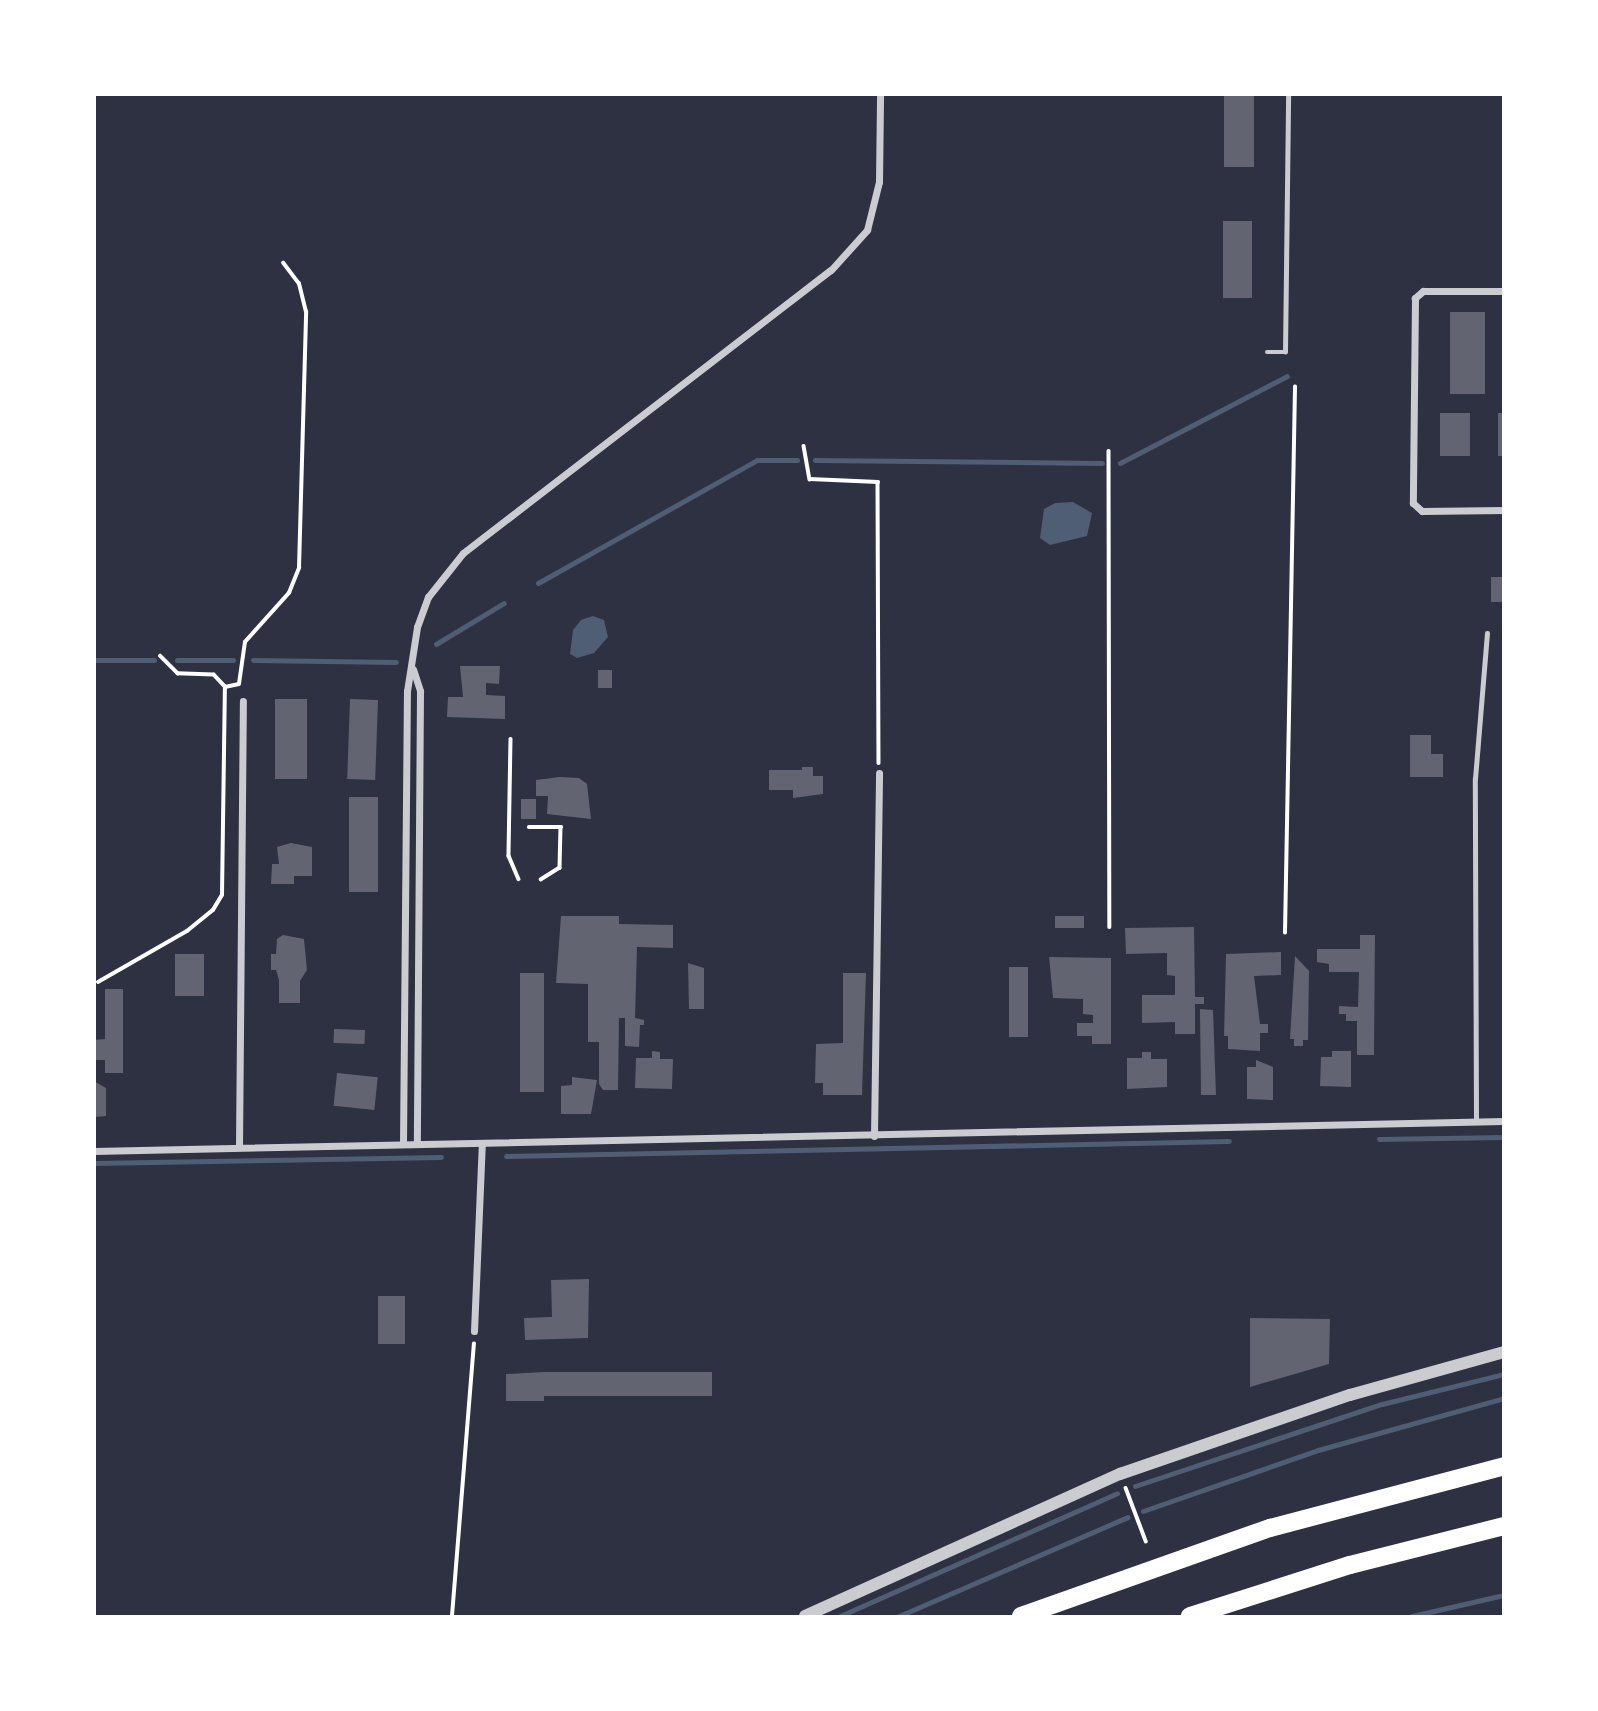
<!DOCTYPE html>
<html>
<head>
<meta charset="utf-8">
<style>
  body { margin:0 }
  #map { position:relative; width:1598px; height:1711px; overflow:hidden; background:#2d3142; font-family:Montserrat,sans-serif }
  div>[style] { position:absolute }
  .water>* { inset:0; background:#4f5d75 }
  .stream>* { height:5px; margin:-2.5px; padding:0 2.5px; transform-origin:2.5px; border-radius:2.5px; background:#4f5d75 }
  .building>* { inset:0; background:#626471; transform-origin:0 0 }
  .path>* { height:3.5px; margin:-1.75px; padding:0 1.75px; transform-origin:1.75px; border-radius:1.75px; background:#fff }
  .service>* { height:4.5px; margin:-2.25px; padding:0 2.25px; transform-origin:2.25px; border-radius:2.25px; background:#caccd0 }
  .minor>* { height:7px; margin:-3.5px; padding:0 3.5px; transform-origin:3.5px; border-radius:3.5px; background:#caccd0 }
  .tertiary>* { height:12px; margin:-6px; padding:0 6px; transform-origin:6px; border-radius:6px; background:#caccd0 }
  .motorway>* { height:18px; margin:-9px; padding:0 9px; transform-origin:9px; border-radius:9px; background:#fff }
  span { translate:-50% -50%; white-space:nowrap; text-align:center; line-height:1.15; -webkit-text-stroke:6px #fff; paint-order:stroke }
  .frame { position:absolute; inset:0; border:96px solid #fff; pointer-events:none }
</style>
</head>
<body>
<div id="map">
  <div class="water">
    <div style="clip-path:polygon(1073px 502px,1092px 513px,1087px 536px,1050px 545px,1040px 538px,1044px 509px,1055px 503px)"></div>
    <div style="clip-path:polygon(593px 616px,604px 620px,608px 637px,594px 653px,577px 658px,570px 654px,573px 630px,581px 620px)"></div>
  </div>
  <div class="stream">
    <div style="left:815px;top:460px;width:287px;rotate:0.6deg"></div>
    <div style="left:1120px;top:463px;width:188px;rotate:-27.5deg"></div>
    <div style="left:538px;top:583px;width:251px;rotate:-29.3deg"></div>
    <div style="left:757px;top:460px;width:40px"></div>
    <div style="left:436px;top:644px;width:79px;rotate:-31.1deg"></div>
    <div style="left:94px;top:660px;width:60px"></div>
    <div style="left:177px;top:660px;width:56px"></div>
    <div style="left:253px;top:660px;width:143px;rotate:0.8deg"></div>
    <div style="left:1379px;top:1139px;width:125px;rotate:-0.9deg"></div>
    <div style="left:506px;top:1156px;width:723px;rotate:-1.19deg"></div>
    <div style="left:94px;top:1163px;width:347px;rotate:-1deg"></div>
    <div style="left:1135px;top:1486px;width:260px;rotate:-18.4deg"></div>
    <div style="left:1382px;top:1404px;width:126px;rotate:-13.8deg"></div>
    <div style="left:1143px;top:1511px;width:185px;rotate:-19.2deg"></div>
    <div style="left:1318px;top:1450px;width:193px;rotate:-15.6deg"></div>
    <div style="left:840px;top:1616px;width:303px;rotate:-23.9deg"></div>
    <div style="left:899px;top:1616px;width:249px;rotate:-23.4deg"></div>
    <div style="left:1412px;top:1616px;width:94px;rotate:-12.9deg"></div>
  </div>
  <div class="building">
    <div style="left:1224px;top:94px;width:30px;height:73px"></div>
    <div style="left:1223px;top:221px;width:29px;height:77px"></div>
    <div style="left:1450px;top:312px;width:35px;height:82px"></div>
    <div style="left:1440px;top:413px;width:30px;height:43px"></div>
    <div style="left:1498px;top:413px;width:6px;height:43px"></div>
    <div style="left:1491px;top:577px;width:13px;height:25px"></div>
    <div style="clip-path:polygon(460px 666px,500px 666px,499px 684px,486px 683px,486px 695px,505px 696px,505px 719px,447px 717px,448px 697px,463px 697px)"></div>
    <div style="left:598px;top:670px;width:14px;height:18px"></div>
    <div style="left:275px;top:699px;width:32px;height:80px"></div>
    <div style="left:350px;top:699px;width:28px;height:80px;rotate:2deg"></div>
    <div style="clip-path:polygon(1410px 735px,1431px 735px,1431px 754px,1443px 754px,1443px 777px,1410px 777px)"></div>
    <div style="clip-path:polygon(802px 767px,813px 767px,813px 776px,823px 776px,823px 794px,793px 798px,793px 790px,769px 790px,769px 770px,802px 770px)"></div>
    <div style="clip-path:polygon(560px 777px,579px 778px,587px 784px,591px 819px,547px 814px,548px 796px,536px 796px,536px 780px)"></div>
    <div style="left:349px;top:797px;width:29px;height:95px"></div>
    <div style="left:521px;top:799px;width:15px;height:20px"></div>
    <div style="clip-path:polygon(291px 843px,312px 847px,312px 876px,294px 876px,294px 884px,271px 884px,272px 864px,279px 864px,277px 847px)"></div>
    <div style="clip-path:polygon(561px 916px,619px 916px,619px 924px,673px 925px,673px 948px,637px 947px,635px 1018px,644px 1020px,644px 1025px,640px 1025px,639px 1047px,625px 1046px,625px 1018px,619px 1018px,618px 1090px,603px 1090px,599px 1084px,599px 1042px,588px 1042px,588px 984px,556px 983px)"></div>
    <div style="left:1055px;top:916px;width:29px;height:12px"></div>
    <div style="clip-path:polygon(1194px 927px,1195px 997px,1204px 997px,1204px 1004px,1195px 1004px,1195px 1034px,1175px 1034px,1175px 1022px,1142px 1023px,1142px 995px,1175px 995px,1175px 976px,1167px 975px,1167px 953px,1126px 954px,1125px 928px)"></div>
    <div style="clip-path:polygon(283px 935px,304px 939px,307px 970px,300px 981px,300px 1003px,279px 1003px,279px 980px,276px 970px,271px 970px,271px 954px,276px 954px,277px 939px)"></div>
    <div style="clip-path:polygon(1360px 935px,1375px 935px,1374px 1055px,1357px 1055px,1357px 1021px,1346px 1021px,1346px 1014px,1339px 1014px,1339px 1006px,1358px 1007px,1359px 972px,1329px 972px,1329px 964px,1317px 962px,1317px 949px,1360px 949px)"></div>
    <div style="clip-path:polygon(1281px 952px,1281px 975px,1254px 976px,1260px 1024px,1268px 1024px,1268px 1033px,1260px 1033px,1260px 1051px,1228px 1049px,1228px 1036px,1224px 1036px,1226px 954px)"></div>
    <div style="left:175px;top:954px;width:29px;height:42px"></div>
    <div style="clip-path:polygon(1295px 956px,1309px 971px,1308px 1040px,1303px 1040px,1303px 1046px,1294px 1046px,1294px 1039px,1290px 1039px)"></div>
    <div style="clip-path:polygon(1049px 957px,1111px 958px,1111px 1044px,1092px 1044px,1092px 1036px,1077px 1036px,1077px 1023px,1093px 1023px,1093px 1015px,1083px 1014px,1083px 999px,1053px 998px)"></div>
    <div style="clip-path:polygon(688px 963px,704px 968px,704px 1009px,689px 1009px)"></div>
    <div style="left:1009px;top:967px;width:19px;height:70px"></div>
    <div style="left:520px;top:973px;width:24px;height:119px"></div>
    <div style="clip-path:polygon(843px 973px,866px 973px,862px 1095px,823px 1095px,823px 1083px,815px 1083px,816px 1044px,843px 1043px)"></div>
    <div style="clip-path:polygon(105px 989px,123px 989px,123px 1073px,105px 1073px,105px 1060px,94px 1060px,94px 1040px,105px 1039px)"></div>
    <div style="clip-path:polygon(1200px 1009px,1213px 1010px,1216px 1095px,1201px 1095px)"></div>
    <div style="left:334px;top:1029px;width:31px;height:14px;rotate:2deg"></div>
    <div style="clip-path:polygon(652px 1051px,660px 1052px,660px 1059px,673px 1059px,672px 1089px,635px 1088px,636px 1058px,652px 1058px)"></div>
    <div style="clip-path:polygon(1332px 1051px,1351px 1051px,1351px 1087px,1320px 1086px,1321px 1057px,1332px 1057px)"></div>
    <div style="clip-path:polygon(1142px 1052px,1151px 1052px,1151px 1059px,1167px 1059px,1167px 1087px,1127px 1089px,1127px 1058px,1142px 1058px)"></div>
    <div style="clip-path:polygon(1256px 1060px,1273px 1067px,1273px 1100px,1247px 1099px,1247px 1067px,1256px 1067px)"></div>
    <div style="left:337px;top:1073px;width:41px;height:33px;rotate:6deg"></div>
    <div style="clip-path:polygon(572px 1077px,597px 1080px,591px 1114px,561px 1114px,561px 1086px,572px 1085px)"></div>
    <div style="clip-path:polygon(94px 1081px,106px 1088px,106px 1116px,94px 1117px)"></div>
    <div style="clip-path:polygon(589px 1279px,588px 1338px,525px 1340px,524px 1318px,552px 1317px,551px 1280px)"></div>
    <div style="left:378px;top:1296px;width:27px;height:48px"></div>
    <div style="clip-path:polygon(1250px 1318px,1330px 1319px,1329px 1364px,1250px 1387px)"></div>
    <div style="clip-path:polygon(544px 1372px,712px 1372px,712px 1396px,544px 1396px,544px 1401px,506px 1401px,506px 1374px)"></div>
  </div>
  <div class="path">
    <div style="left:804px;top:446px;width:34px;rotate:80deg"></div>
    <div style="left:810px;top:479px;width:68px;rotate:2.5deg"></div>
    <div style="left:878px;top:482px;width:281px;rotate:89.8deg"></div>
    <div style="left:1109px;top:451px;width:476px;rotate:89.9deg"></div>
    <div style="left:225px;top:687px;width:14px;rotate:-12deg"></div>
    <div style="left:239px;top:684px;width:42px;rotate:-81.9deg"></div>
    <div style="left:245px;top:642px;width:66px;rotate:-48.1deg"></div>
    <div style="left:289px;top:593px;width:27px;rotate:-68deg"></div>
    <div style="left:299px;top:568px;width:256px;rotate:-88.4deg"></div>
    <div style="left:306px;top:312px;width:29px;rotate:-104deg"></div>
    <div style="left:299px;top:284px;width:26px;rotate:-127deg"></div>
    <div style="left:511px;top:739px;width:117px;rotate:91deg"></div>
    <div style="left:509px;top:856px;width:25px;rotate:67deg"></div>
    <div style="left:529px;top:827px;width:32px"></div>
    <div style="left:561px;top:827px;width:41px;rotate:91.4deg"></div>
    <div style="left:560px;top:868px;width:22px;rotate:148deg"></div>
    <div style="left:1285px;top:933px;width:546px;rotate:-88.95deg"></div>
    <div style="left:98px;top:982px;width:103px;rotate:-29.8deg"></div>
    <div style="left:187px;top:931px;width:33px;rotate:-39deg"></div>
    <div style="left:213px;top:910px;width:17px;rotate:-59deg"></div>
    <div style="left:222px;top:895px;width:208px;rotate:-89.2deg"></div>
    <div style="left:225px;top:687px;width:16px;rotate:-133deg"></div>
    <div style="left:214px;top:675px;width:36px;rotate:-178deg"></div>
    <div style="left:178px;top:674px;width:25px;rotate:-135deg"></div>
    <div style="left:1126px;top:1488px;width:57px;rotate:69.3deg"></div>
    <div style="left:452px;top:1616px;width:273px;rotate:-85.4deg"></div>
  </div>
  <div class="service">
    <div style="left:1267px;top:352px;width:18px"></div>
    <div style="left:1285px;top:352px;width:258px;rotate:-89.3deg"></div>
    <div style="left:1476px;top:1122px;width:343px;rotate:-90.2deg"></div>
    <div style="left:1475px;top:779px;width:146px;rotate:-85.3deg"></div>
  </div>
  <div class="minor">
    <div style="left:1504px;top:291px;width:81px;rotate:180deg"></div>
    <div style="left:1423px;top:291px;width:11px;rotate:139deg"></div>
    <div style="left:1415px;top:298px;width:205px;rotate:90.6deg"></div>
    <div style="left:1413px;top:503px;width:12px;rotate:42deg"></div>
    <div style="left:1422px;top:511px;width:82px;rotate:-0.7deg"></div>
    <div style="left:413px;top:669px;width:23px;rotate:72deg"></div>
    <div style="left:420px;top:691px;width:453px;rotate:90.4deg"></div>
    <div style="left:874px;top:1136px;width:363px;rotate:-89.2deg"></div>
    <div style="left:403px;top:1144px;width:453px;rotate:-89.5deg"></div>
    <div style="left:407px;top:691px;width:65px;rotate:-81.1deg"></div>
    <div style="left:417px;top:627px;width:32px;rotate:-70deg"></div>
    <div style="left:428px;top:597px;width:56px;rotate:-51.5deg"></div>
    <div style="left:463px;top:553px;width:464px;rotate:-37.6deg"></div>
    <div style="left:831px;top:270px;width:54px;rotate:-48deg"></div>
    <div style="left:867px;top:230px;width:49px;rotate:-76deg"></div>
    <div style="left:879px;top:182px;width:88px;rotate:-89.3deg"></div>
    <div style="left:239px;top:1147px;width:446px;rotate:-89.5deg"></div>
    <div style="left:94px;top:1151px;width:1410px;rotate:-1.22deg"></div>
    <div style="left:474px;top:1331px;width:188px;rotate:-87.6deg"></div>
  </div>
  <div class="tertiary">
    <div style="left:805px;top:1616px;width:346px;rotate:-24.3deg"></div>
    <div style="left:1120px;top:1474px;width:243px;rotate:-19deg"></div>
    <div style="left:1350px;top:1395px;width:160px;rotate:-15.6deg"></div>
  </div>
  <div class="motorway">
    <div style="left:1021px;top:1616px;width:264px;rotate:-19.5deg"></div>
    <div style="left:1270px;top:1528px;width:242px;rotate:-14.8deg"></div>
    <div style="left:1190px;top:1616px;width:168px;rotate:-17.7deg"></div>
    <div style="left:1350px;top:1565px;width:159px;rotate:-14.2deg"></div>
  </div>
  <div class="frame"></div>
</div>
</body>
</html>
